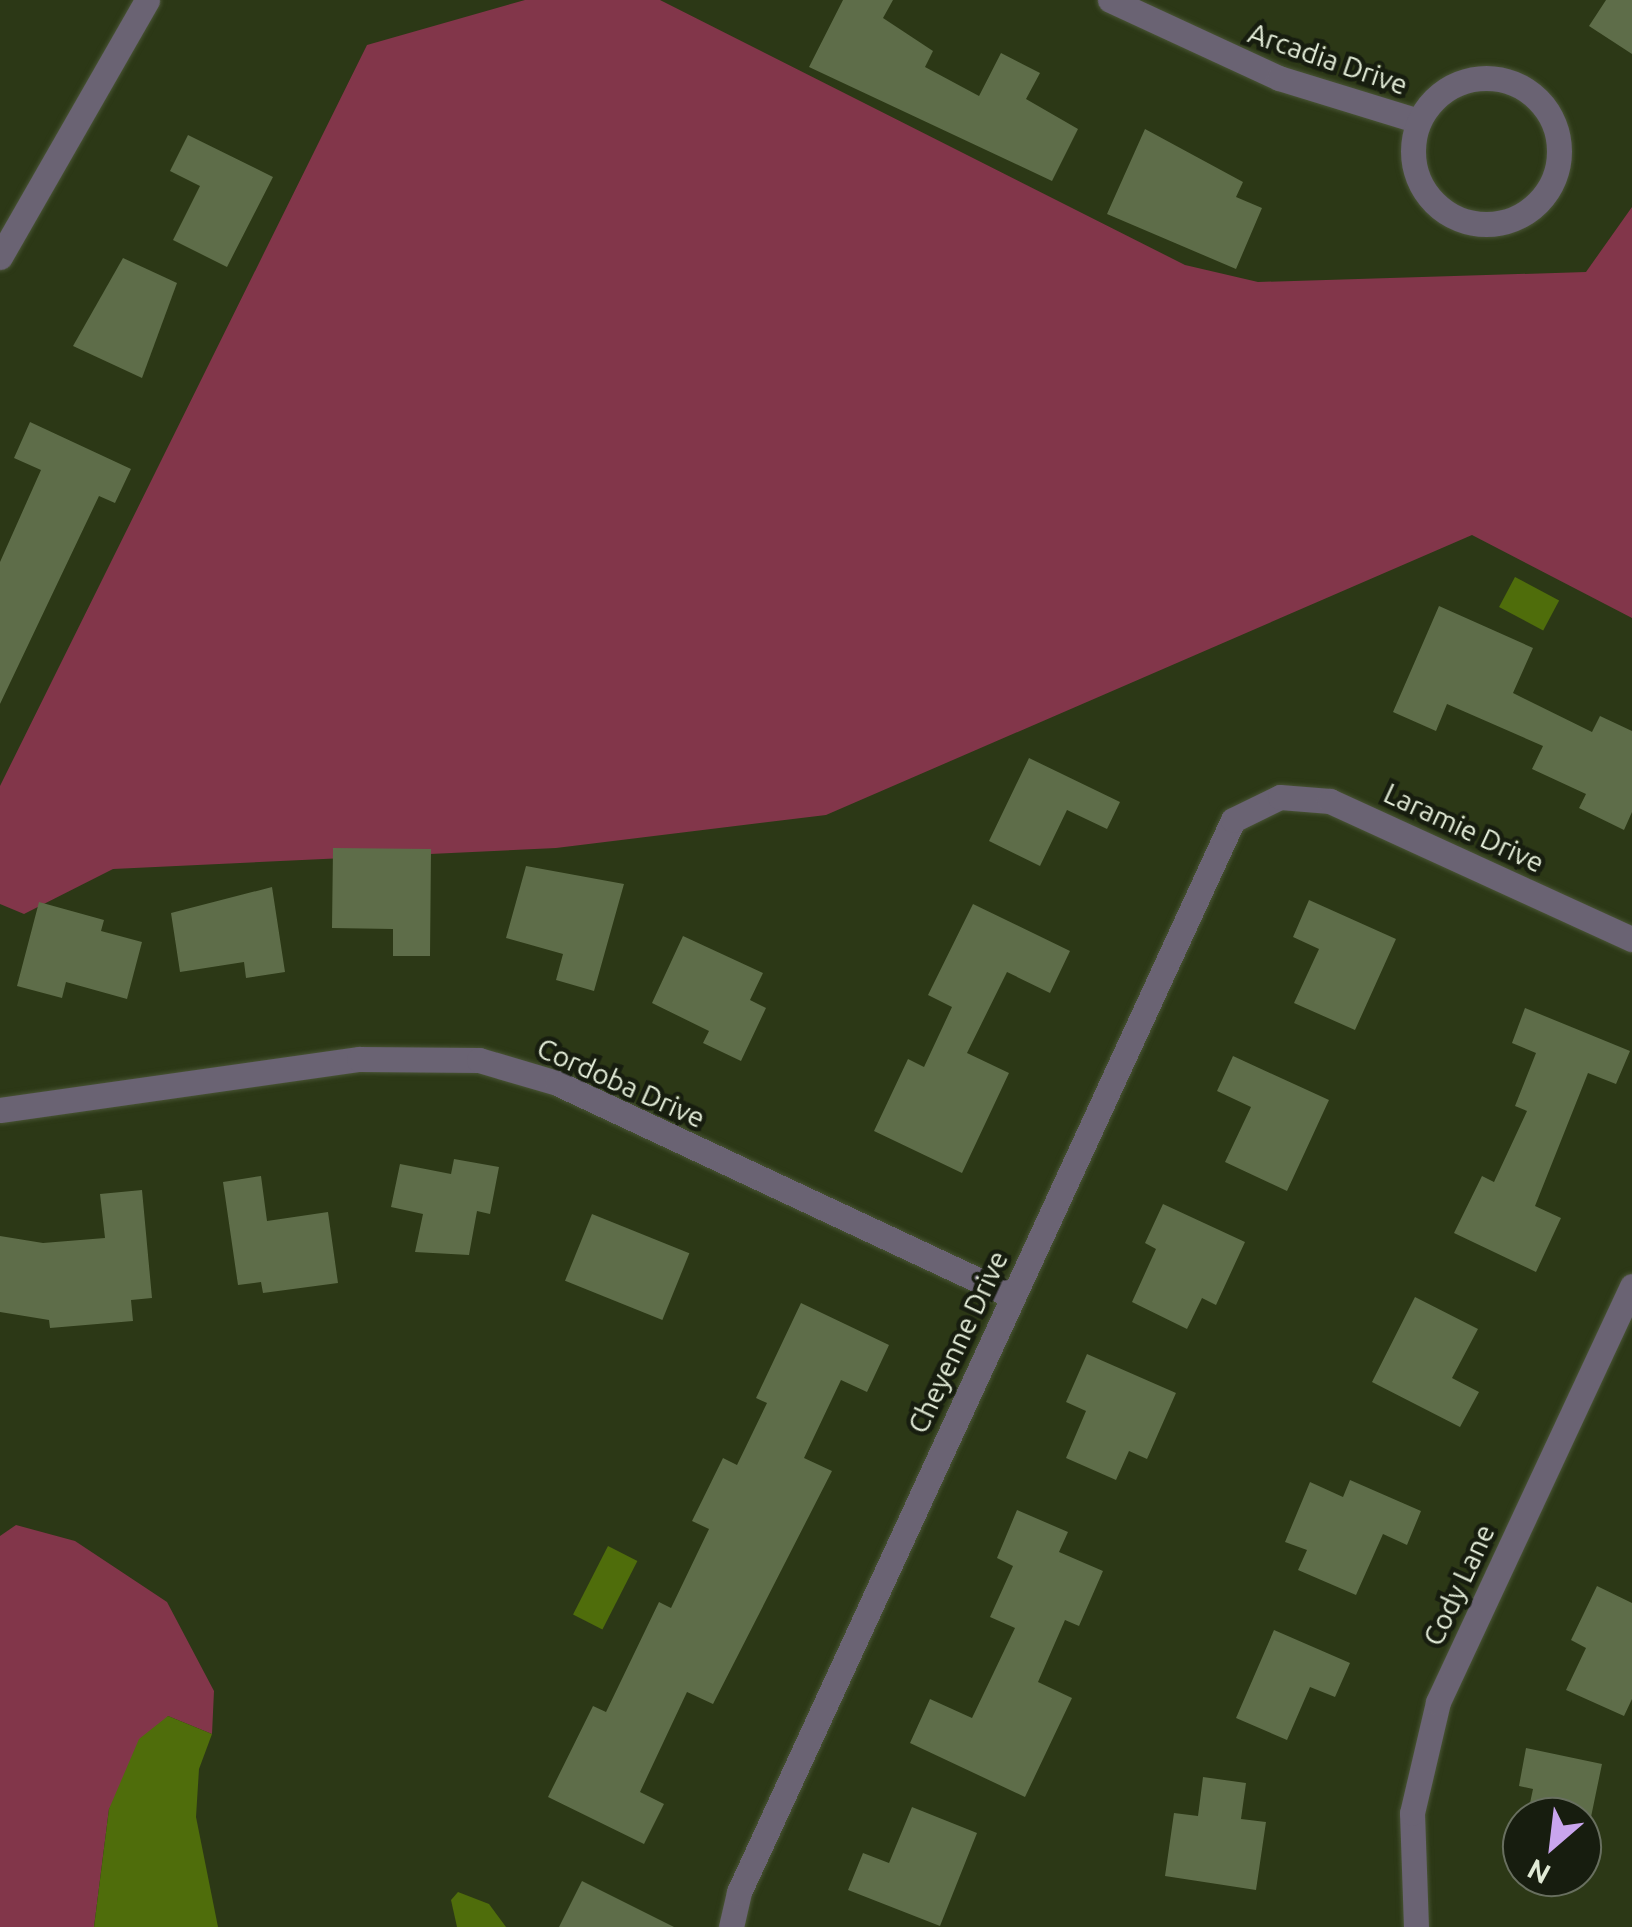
<!DOCTYPE html>
<html>
<head>
<meta charset="utf-8">
<style>
  body { margin:0 }
  #map { position:relative; width:1632px; height:1927px; overflow:hidden; background:#2c3816; font-family:Ubuntu,sans-serif }
  div>[style] { position:absolute }
  .green>* { inset:0; background:#82364a }
  .water>* { inset:0; background:#4f6d0b; transform-origin:0 0 }
  .building>* { inset:0; background:#5e6d49; transform-origin:0 0 }
  .roads { filter:drop-shadow(0 0 2px #495435) drop-shadow(0 0 2px #495435) }
  .street>* { height:25px; margin:-12.5px; padding:0 12.5px; transform-origin:12.5px; border-radius:12.5px; background:#6a6373 }
  .street>.ring { margin:-12.5px; padding:0; box-sizing:content-box; background:none; border:25px solid #6a6373; border-radius:50% }
  span { translate:-50% -50%; white-space:nowrap; text-align:center; line-height:1.15; -webkit-text-stroke:9px #171d0f; paint-order:stroke }
  .street-label { font-size:28px; color:#e1ead6 }
  .north { position:absolute; left:1502px; top:1797px; width:100px; height:100px; box-sizing:border-box; background:#171d0f; border:2px solid #686f5f; border-radius:50%; rotate:208deg; font-size:28px; font-weight:700; line-height:40px; text-align:center; color:#e1ead6 }
  .north::after { content:''; display:block; margin:auto; width:35px; height:45px; background:#c9a5ee; clip-path:polygon(50% 0,100% 100%,50% 72%,0 100%) }
</style>
</head>
<body>
<div id="map">
  <div class="green">
    <div style="clip-path:polygon(525px 0,660px 0,1185px 265px,1258px 282px,1586px 272px,1632px 207px,1632px 618px,1472px 535px,826px 815px,556px 848px,113px 869px,24px 914px,0 904px,0 786px,367px 45px)"></div>
    <div style="clip-path:polygon(16px 1525px,75px 1541px,167px 1602px,214px 1691px,212px 1734px,168px 1716px,109px 1809px,94px 1927px,0 1927px,0 1536px)"></div>
  </div>
  <div class="water">
    <div style="left:1515px;top:577px;width:50px;height:34px;rotate:28deg"></div>
    <div style="left:608px;top:1546px;width:33px;height:77px;rotate:27deg"></div>
    <div style="clip-path:polygon(168px 1716px,212px 1734px,199px 1769px,196px 1817px,218px 1927px,94px 1927px,109px 1809px,139px 1739px)"></div>
    <div style="clip-path:polygon(458px 1892px,489px 1904px,506px 1927px,457px 1927px,451px 1900px)"></div>
  </div>
  <div class="building">
    <div style="clip-path:polygon(843px 0,893px 0,883px 18px,933px 51px,925px 67px,979px 96px,1001px 53px,1040px 73px,1026px 99px,1078px 129px,1052px 181px,809px 67px)"></div>
    <div style="clip-path:polygon(1606px 0,1632px 0,1632px 54px,1589px 26px)"></div>
    <div style="clip-path:polygon(1145px 129px,1243px 182px,1236px 197px,1262px 208px,1236px 269px,1107px 214px)"></div>
    <div style="clip-path:polygon(188px 135px,273px 177px,227px 267px,173px 240px,200px 186px,170px 171px)"></div>
    <div style="clip-path:polygon(123px 258px,177px 283px,142px 378px,73px 346px)"></div>
    <div style="clip-path:polygon(30px 422px,131px 469px,115px 503px,99px 496px,0 704px,0 562px,41px 470px,14px 458px)"></div>
    <div style="clip-path:polygon(1439px 606px,1533px 648px,1513px 693px,1592px 732px,1600px 716px,1632px 731px,1632px 812px,1624px 830px,1579px 808px,1586px 794px,1532px 769px,1543px 746px,1447px 704px,1436px 731px,1393px 712px)"></div>
    <div style="clip-path:polygon(1029px 758px,1120px 802px,1107px 829px,1067px 810px,1040px 866px,989px 841px)"></div>
    <div style="clip-path:polygon(333px 848px,431px 849px,430px 956px,393px 956px,393px 929px,332px 928px)"></div>
    <div style="clip-path:polygon(526px 866px,624px 884px,594px 991px,556px 980px,563px 954px,506px 938px)"></div>
    <div style="clip-path:polygon(272px 887px,285px 972px,246px 978px,244px 962px,180px 972px,171px 913px)"></div>
    <div style="clip-path:polygon(1309px 900px,1396px 939px,1355px 1030px,1294px 1003px,1319px 949px,1293px 937px)"></div>
    <div style="clip-path:polygon(39px 902px,104px 920px,101px 931px,142px 942px,127px 999px,66px 982px,62px 998px,17px 986px)"></div>
    <div style="clip-path:polygon(973px 904px,1070px 951px,1050px 993px,1007px 972px,967px 1053px,1009px 1073px,962px 1173px,874px 1131px,908px 1059px,924px 1067px,952px 1007px,928px 995px)"></div>
    <div style="clip-path:polygon(683px 936px,763px 973px,750px 1000px,766px 1008px,741px 1061px,703px 1043px,709px 1031px,652px 1003px)"></div>
    <div style="clip-path:polygon(1525px 1008px,1630px 1051px,1616px 1084px,1588px 1073px,1535px 1206px,1561px 1218px,1536px 1272px,1454px 1233px,1482px 1176px,1494px 1182px,1527px 1111px,1515px 1106px,1536px 1053px,1512px 1043px)"></div>
    <div style="clip-path:polygon(1233px 1056px,1329px 1100px,1287px 1191px,1225px 1162px,1251px 1107px,1217px 1091px)"></div>
    <div style="clip-path:polygon(454px 1159px,499px 1167px,490px 1214px,477px 1211px,469px 1255px,415px 1252px,423px 1214px,391px 1207px,400px 1164px,451px 1174px)"></div>
    <div style="clip-path:polygon(261px 1176px,267px 1221px,328px 1212px,338px 1283px,263px 1293px,261px 1282px,238px 1285px,223px 1182px)"></div>
    <div style="clip-path:polygon(142px 1190px,152px 1298px,131px 1300px,133px 1321px,50px 1328px,49px 1320px,0 1312px,0 1236px,43px 1243px,105px 1238px,100px 1194px)"></div>
    <div style="clip-path:polygon(1163px 1204px,1245px 1242px,1216px 1305px,1202px 1298px,1187px 1329px,1132px 1302px,1156px 1249px,1145px 1243px)"></div>
    <div style="left:592px;top:1214px;width:105px;height:72px;rotate:22deg"></div>
    <div style="clip-path:polygon(1415px 1297px,1478px 1329px,1452px 1378px,1479px 1392px,1460px 1427px,1372px 1382px)"></div>
    <div style="clip-path:polygon(801px 1303px,889px 1345px,867px 1392px,841px 1380px,804px 1458px,832px 1471px,713px 1704px,687px 1692px,640px 1792px,664px 1804px,644px 1844px,548px 1797px,593px 1706px,606px 1712px,659px 1602px,671px 1608px,709px 1529px,692px 1521px,723px 1458px,737px 1465px,767px 1403px,756px 1398px)"></div>
    <div style="clip-path:polygon(1087px 1354px,1176px 1393px,1147px 1459px,1129px 1451px,1116px 1480px,1066px 1458px,1086px 1411px,1066px 1402px)"></div>
    <div style="clip-path:polygon(1350px 1480px,1421px 1511px,1407px 1545px,1383px 1534px,1356px 1595px,1298px 1570px,1307px 1550px,1285px 1542px,1310px 1482px,1343px 1497px)"></div>
    <div style="clip-path:polygon(1017px 1510px,1068px 1532px,1059px 1552px,1103px 1571px,1079px 1626px,1065px 1620px,1038px 1682px,1072px 1698px,1025px 1797px,910px 1743px,930px 1699px,972px 1718px,1015px 1628px,990px 1617px,1013px 1566px,997px 1558px)"></div>
    <div style="clip-path:polygon(1597px 1586px,1632px 1603px,1632px 1699px,1624px 1716px,1566px 1690px,1586px 1648px,1571px 1640px)"></div>
    <div style="clip-path:polygon(1274px 1630px,1350px 1663px,1335px 1697px,1310px 1687px,1287px 1740px,1236px 1718px)"></div>
    <div style="clip-path:polygon(1526px 1748px,1602px 1764px,1591px 1817px,1527px 1817px,1533px 1789px,1519px 1786px)"></div>
    <div style="clip-path:polygon(1203px 1777px,1246px 1783px,1241px 1819px,1266px 1822px,1256px 1890px,1165px 1876px,1174px 1813px,1198px 1816px)"></div>
    <div style="clip-path:polygon(912px 1807px,977px 1833px,940px 1926px,848px 1890px,863px 1853px,889px 1863px)"></div>
    <div style="clip-path:polygon(582px 1881px,674px 1927px,559px 1927px)"></div>
  </div>
  <div class="roads">
    <div class="street">
      <div style="left:1110px;top:0;width:186px;rotate:24.8deg"></div>
      <div style="left:1279px;top:78px;width:146px;rotate:17.1deg"></div>
      <div class="ring" style="left:1413px;top:78px;width:121px;height:121px"></div>
      <div style="left:0;top:257px;width:296px;rotate:-60.2deg"></div>
      <div style="left:0;top:1110px;width:363px;rotate:-8.1deg"></div>
      <div style="left:359px;top:1059px;width:120px;rotate:0.5deg"></div>
      <div style="left:479px;top:1060px;width:81px;rotate:16.4deg"></div>
      <div style="left:557px;top:1083px;width:502px;rotate:25.09deg"></div>
      <div style="left:731px;top:1927px;width:36px;rotate:-77deg"></div>
      <div style="left:739px;top:1892px;width:1180px;rotate:-65.26deg"></div>
      <div style="left:1233px;top:820px;width:52px;rotate:-26.1deg"></div>
      <div style="left:1280px;top:797px;width:50px;rotate:4.6deg"></div>
      <div style="left:1330px;top:801px;width:332px;rotate:24.6deg"></div>
      <div style="left:1416px;top:1927px;width:114px;rotate:-92deg"></div>
      <div style="left:1412px;top:1813px;width:114px;rotate:-76.8deg"></div>
      <div style="left:1438px;top:1702px;width:459px;rotate:-65deg"></div>
    </div>
  </div>
  <div class="street-label">
    <span style="left:1328px;top:59px;rotate:19deg">Arcadia Drive</span>
    <span style="left:1464px;top:828px;rotate:25deg">Laramie Drive</span>
    <span style="left:621px;top:1083px;rotate:24deg">Cordoba Drive</span>
    <span style="left:958px;top:1342px;rotate:-65deg">Cheyenne Drive</span>
    <span style="left:1459px;top:1585px;rotate:-65deg">Cody Lane</span>
  </div>
  <div class="north">N</div>
</div>
</body>
</html>
